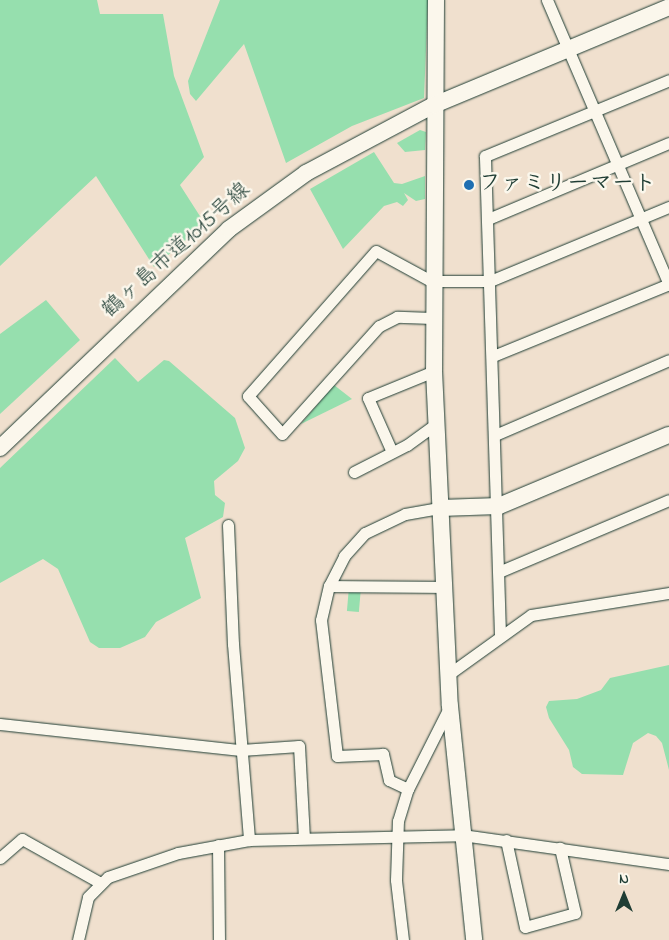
<!DOCTYPE html>
<html>
<head>
<meta charset="utf-8">
<style>
  body { margin:0 }
  #map { position:relative; width:669px; height:940px; overflow:hidden; background:#f0e0ce; font-family:"Indie Flower","Klee One",sans-serif }
  div>[style] { position:absolute }
  .green>* { inset:0; background:#96dfae; transform-origin:0 0 }
  .roads { filter:drop-shadow(0 0 1px #1f3d34) drop-shadow(0 0 1px #1f3d34) }
  .street>* { height:11px; margin:-5.5px; padding:0 5.5px; transform-origin:5.5px; border-radius:5.5px; background:#fbf7ec }
  .secondary>* { height:16px; margin:-8px; padding:0 8px; transform-origin:8px; border-radius:8px; background:#fbf7ec }
  .dots>* { width:14px; height:14px; translate:-50% -50%; box-sizing:border-box; border:2px solid #fbf7ec; border-radius:50% }
  span { translate:-50% -50%; white-space:nowrap; text-align:center; line-height:1.15; -webkit-text-stroke:5px #fbf7ec; paint-order:stroke }
  .poi-label { font-size:22px; color:#1f3d34; font-weight:700 }
  .left { translate:0 -50%; text-align:left }
  .street-label { font-size:22px; color:#1f3d34 }
  .north { position:absolute; left:599px; top:870px; width:50px; height:50px; -webkit-text-stroke:4px #fbf7ec; paint-order:stroke; rotate:0deg; font-size:14px; font-weight:700; line-height:20px; text-align:center; color:#1f3d34 }
  .north::after { content:''; display:block; margin:auto; width:18px; height:22px; background:#1f3d34; clip-path:polygon(50% 0,100% 100%,50% 72%,0 100%) }
</style>
</head>
<body>
<div id="map">
  <div class="green">
    <div style="clip-path:polygon(0 0,97px 0,100px 14px,163px 14px,174px 76px,204px 157px,180px 185px,205px 224px,154px 267px,96px 176px,0 266px)"></div>
    <div style="clip-path:polygon(220px 0,428px 0,424px 98px,352px 126px,286px 163px,244px 44px,196px 101px,190px 94px,188px 81px)"></div>
    <div style="clip-path:polygon(420px 130px,426px 132px,425px 150px,405px 152px,397px 143px)"></div>
    <div style="clip-path:polygon(374px 152px,394px 183px,402px 184px,425px 176px,425px 199px,416px 201px,404px 193px,408px 200px,403px 206px,397px 202px,384px 206px,343px 249px,310px 189px)"></div>
    <div style="clip-path:polygon(46px 300px,80px 340px,0 414px,0 334px)"></div>
    <div style="clip-path:polygon(115px 358px,138px 382px,164px 360px,169px 361px,235px 418px,245px 448px,238px 461px,214px 481px,215px 495px,225px 503px,223px 517px,185px 538px,201px 598px,156px 622px,145px 637px,120px 648px,99px 648px,90px 642px,58px 569px,43px 559px,0 583px,0 468px)"></div>
    <div style="clip-path:polygon(334px 385px,352px 399px,301px 424px)"></div>
    <div style="left:349px;top:587px;width:12px;height:24px;rotate:5deg"></div>
    <div style="clip-path:polygon(669px 665px,669px 770px,662px 743px,656px 736px,648px 733px,633px 743px,623px 775px,582px 774px,573px 767px,569px 750px,549px 718px,546px 707px,549px 701px,577px 699px,601px 690px,610px 678px)"></div>
  </div>
  <div class="roads">
    <div class="street">
      <div style="left:547px;top:0;width:310px;rotate:66.8deg"></div>
      <div style="left:488px;top:219px;width:196px;rotate:-22.8deg"></div>
      <div style="left:432px;top:318px;width:35px;rotate:-178deg"></div>
      <div style="left:397px;top:317px;width:20px;rotate:153deg"></div>
      <div style="left:379px;top:326px;width:145px;rotate:131.9deg"></div>
      <div style="left:282px;top:434px;width:51px;rotate:-131.8deg"></div>
      <div style="left:248px;top:396px;width:193px;rotate:-48.6deg"></div>
      <div style="left:376px;top:251px;width:63px;rotate:28.6deg"></div>
      <div style="left:431px;top:281px;width:59px"></div>
      <div style="left:490px;top:281px;width:194px;rotate:-22.5deg"></div>
      <div style="left:493px;top:356px;width:190px;rotate:-22.2deg"></div>
      <div style="left:495px;top:435px;width:189px;rotate:-23.3deg"></div>
      <div style="left:392px;top:452px;width:59px;rotate:-114deg"></div>
      <div style="left:368px;top:398px;width:71px;rotate:-22.2deg"></div>
      <div style="left:354px;top:472px;width:59px;rotate:-27deg"></div>
      <div style="left:407px;top:445px;width:37px;rotate:-36deg"></div>
      <div style="left:228px;top:525px;width:119px;rotate:87.6deg"></div>
      <div style="left:233px;top:644px;width:197px;rotate:85.3deg"></div>
      <div style="left:501px;top:571px;width:182px;rotate:-22.9deg"></div>
      <div style="left:329px;top:586px;width:34px;rotate:-63deg"></div>
      <div style="left:344px;top:556px;width:31px;rotate:-48deg"></div>
      <div style="left:365px;top:533px;width:44px;rotate:-25.4deg"></div>
      <div style="left:405px;top:514px;width:36px;rotate:-10deg"></div>
      <div style="left:500px;top:635px;width:479px;rotate:-91.8deg"></div>
      <div style="left:485px;top:156px;width:199px;rotate:-22.4deg"></div>
      <div style="left:449px;top:674px;width:101px;rotate:-35.7deg"></div>
      <div style="left:531px;top:615px;width:140px;rotate:-9.1deg"></div>
      <div style="left:0;top:724px;width:242px;rotate:6.2deg"></div>
      <div style="left:241px;top:750px;width:58px;rotate:-3.9deg"></div>
      <div style="left:299px;top:746px;width:92px;rotate:86.9deg"></div>
      <div style="left:408px;top:789px;width:21px;rotate:-155deg"></div>
      <div style="left:389px;top:780px;width:27px;rotate:-103deg"></div>
      <div style="left:383px;top:754px;width:46px;rotate:177.5deg"></div>
      <div style="left:337px;top:756px;width:137px;rotate:-96.7deg"></div>
      <div style="left:321px;top:620px;width:35px;rotate:-77deg"></div>
      <div style="left:329px;top:586px;width:116px;rotate:0.5deg"></div>
      <div style="left:506px;top:840px;width:89px;rotate:77.7deg"></div>
      <div style="left:525px;top:927px;width:52px;rotate:-15.6deg"></div>
      <div style="left:575px;top:913px;width:67px;rotate:-103deg"></div>
      <div style="left:218px;top:845px;width:95px;rotate:89.4deg"></div>
      <div style="left:0;top:858px;width:29px;rotate:-41deg"></div>
      <div style="left:22px;top:839px;width:88px;rotate:29.2deg"></div>
      <div style="left:78px;top:940px;width:44px;rotate:-76.9deg"></div>
      <div style="left:88px;top:897px;width:28px;rotate:-45deg"></div>
      <div style="left:108px;top:877px;width:74px;rotate:-18.9deg"></div>
      <div style="left:178px;top:853px;width:72px;rotate:-10.4deg"></div>
      <div style="left:249px;top:840px;width:213px;rotate:-1.3deg"></div>
      <div style="left:462px;top:835px;width:209px;rotate:8deg"></div>
      <div style="left:403px;top:940px;width:60px;rotate:-96.7deg"></div>
      <div style="left:396px;top:880px;width:59px;rotate:-88.1deg"></div>
      <div style="left:398px;top:821px;width:34px;rotate:-73deg"></div>
      <div style="left:408px;top:789px;width:93px;rotate:-63.2deg"></div>
    </div>
    <div class="secondary">
      <div style="left:436px;top:0;width:371px;rotate:90.3deg"></div>
      <div style="left:434px;top:371px;width:335px;rotate:87.3deg"></div>
      <div style="left:450px;top:706px;width:235px;rotate:84.1deg"></div>
      <div style="left:0;top:448px;width:317px;rotate:-43.7deg"></div>
      <div style="left:229px;top:229px;width:95px;rotate:-36deg"></div>
      <div style="left:306px;top:173px;width:145px;rotate:-28deg"></div>
      <div style="left:434px;top:105px;width:255px;rotate:-22.6deg"></div>
      <div style="left:440px;top:508px;width:59px;rotate:-1.9deg"></div>
      <div style="left:499px;top:506px;width:184px;rotate:-22.7deg"></div>
    </div>
  </div>
  <div class="dots">
    <div style="left:469px;top:185px;background:#1f6fb2"></div>
  </div>
  <div class="poi-label">
    <span class="left" style="left:479px;top:185px">ファミリーマート</span>
  </div>
  <div class="street-label">
    <span style="left:177px;top:251px;rotate:-42deg">鶴ヶ島市道1015号線</span>
  </div>
  <div class="north">N</div>
</div>
</body>
</html>
